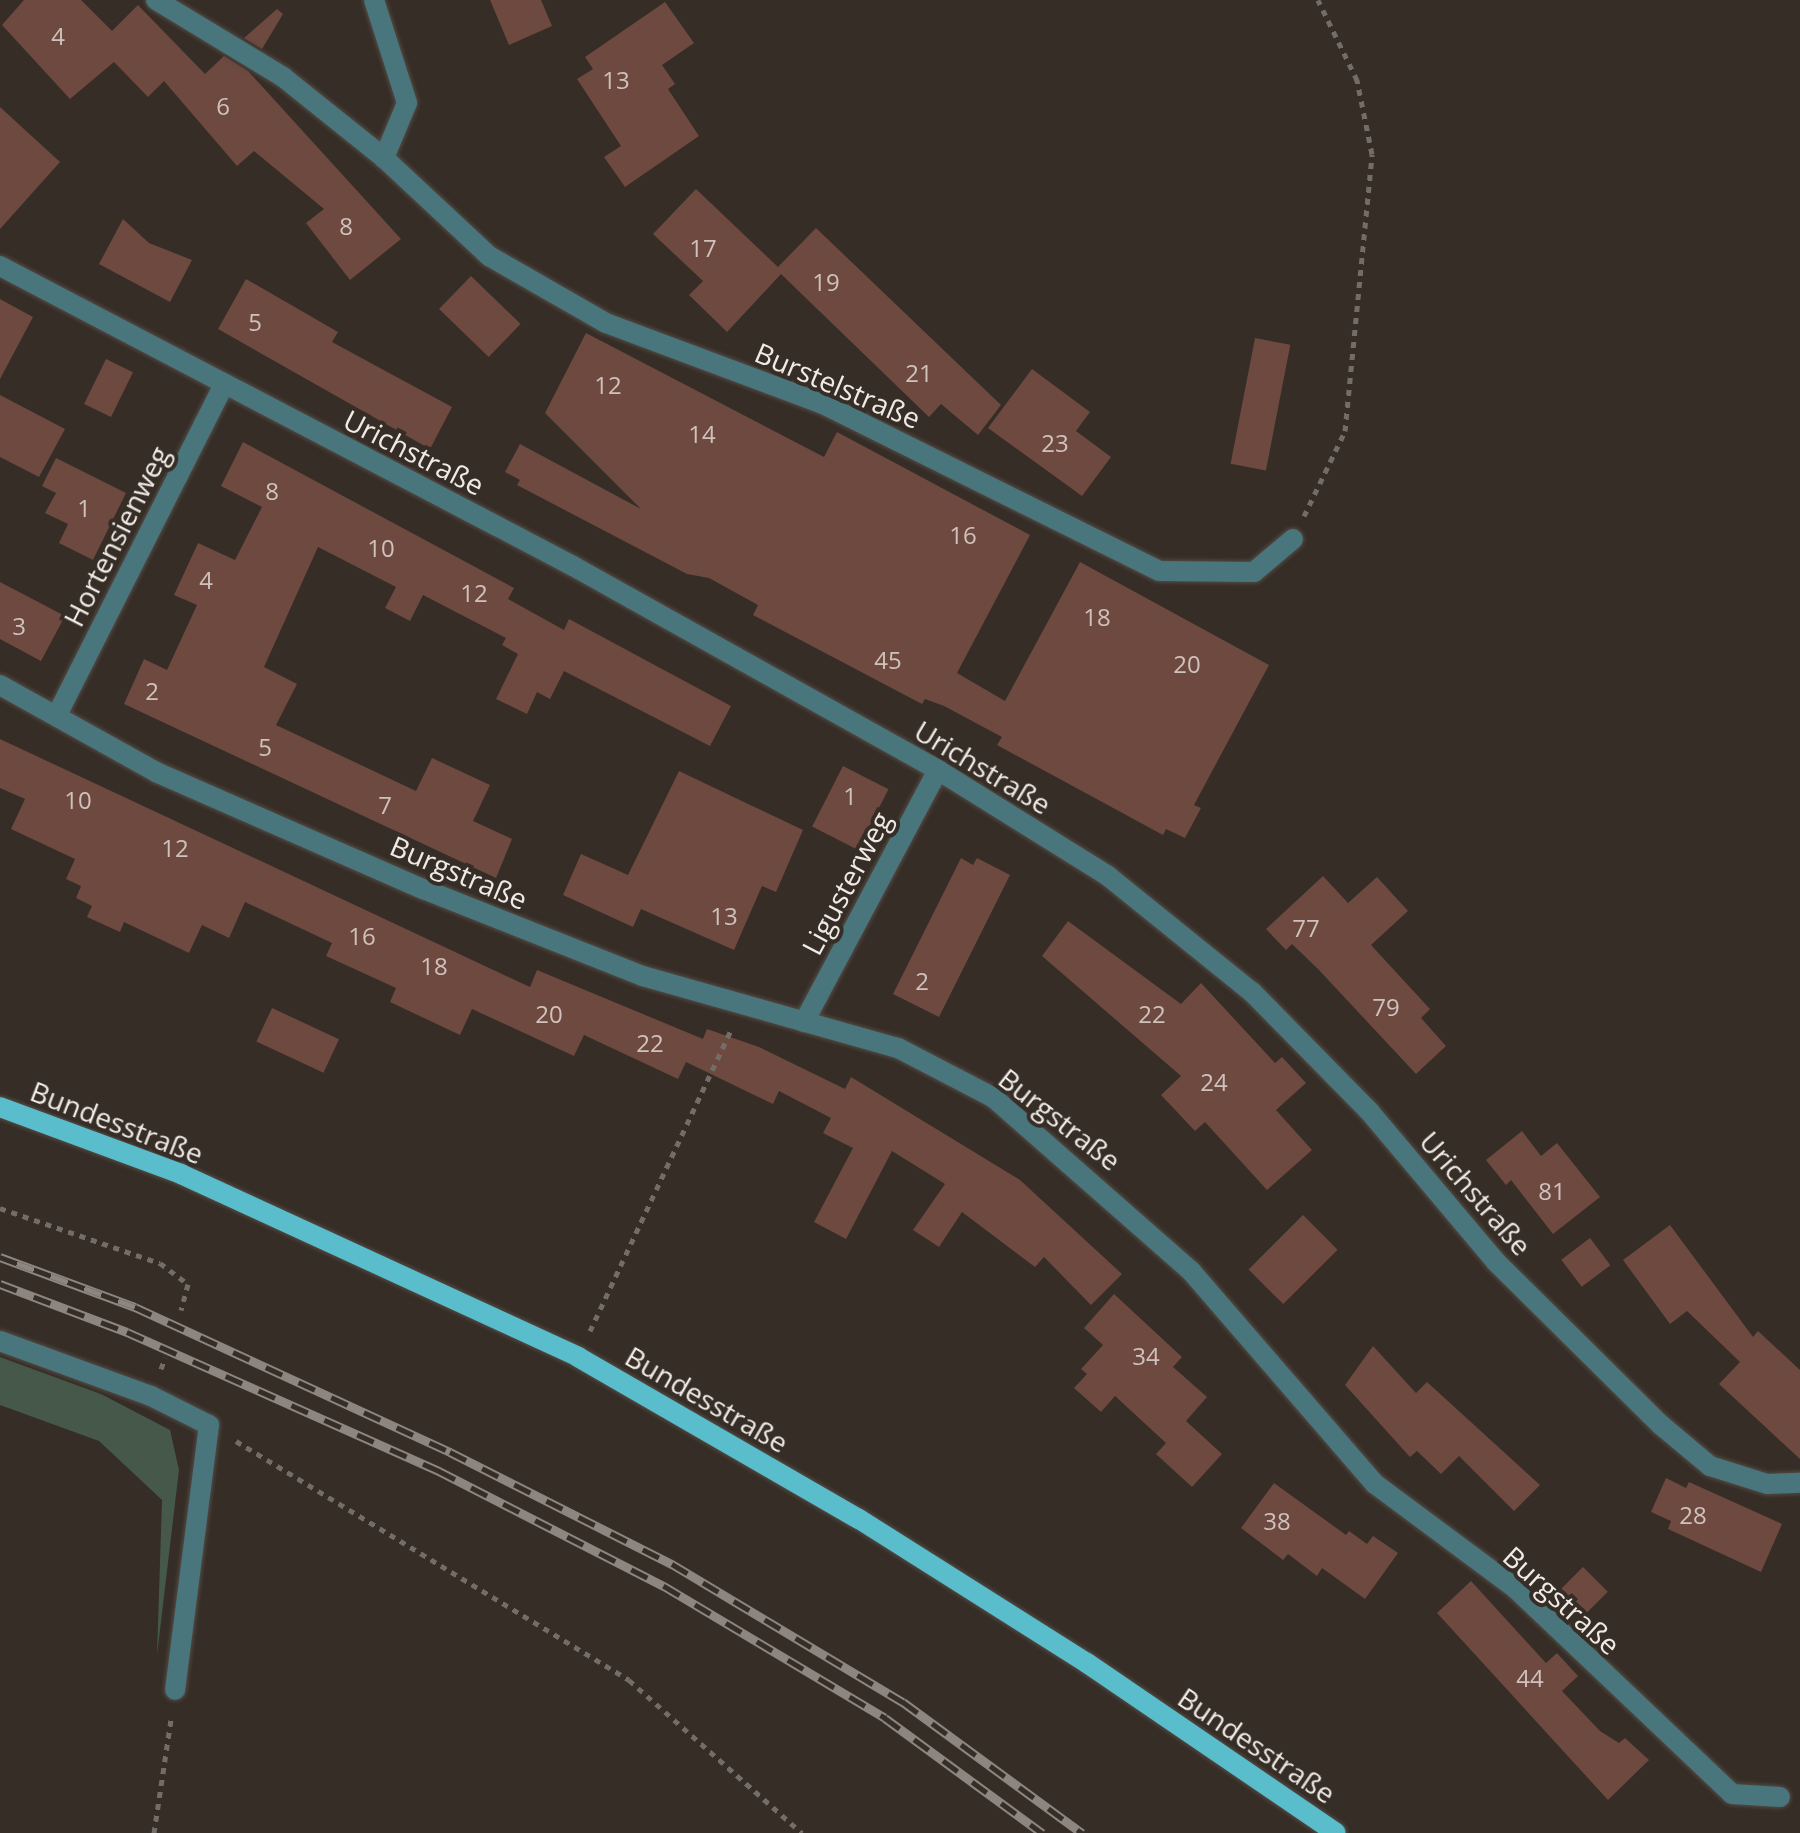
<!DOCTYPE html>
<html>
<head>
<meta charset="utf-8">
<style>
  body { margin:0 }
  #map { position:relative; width:1800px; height:1833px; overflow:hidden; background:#352d26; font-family:"Open Sans",sans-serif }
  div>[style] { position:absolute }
  .green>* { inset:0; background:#455849 }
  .building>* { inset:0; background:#6d4940; transform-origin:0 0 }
  .path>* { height:5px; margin-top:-2.5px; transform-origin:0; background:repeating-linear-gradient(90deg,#746d67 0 6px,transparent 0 12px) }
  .roads { filter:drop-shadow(0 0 2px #534b45) drop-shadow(0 0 2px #534b45) }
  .minor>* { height:20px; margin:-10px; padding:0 10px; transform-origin:10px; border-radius:10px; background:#49767d }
  .major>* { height:20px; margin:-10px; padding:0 10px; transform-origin:10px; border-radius:10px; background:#59bdcb }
  .rail>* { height:9px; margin-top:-4.5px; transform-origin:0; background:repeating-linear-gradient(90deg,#352d26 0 18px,#8d8680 0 36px); box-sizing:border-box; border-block:2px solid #8d8680 }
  span { translate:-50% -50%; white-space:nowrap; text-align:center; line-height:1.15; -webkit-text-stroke:8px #352d26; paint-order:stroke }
  .number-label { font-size:24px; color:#cfc2bc }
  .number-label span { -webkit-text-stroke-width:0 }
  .street-label { font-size:28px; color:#f0eae6 }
</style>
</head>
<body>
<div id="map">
  <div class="green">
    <div style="clip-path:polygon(0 1357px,101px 1394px,170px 1430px,179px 1470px,157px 1655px,162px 1500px,99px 1441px,0 1405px)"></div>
  </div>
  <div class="building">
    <div style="clip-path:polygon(24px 0,81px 0,112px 31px,138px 5px,205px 74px,224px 56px,248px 71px,401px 239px,350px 280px,306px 223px,324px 209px,254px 151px,237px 166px,164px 81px,148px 97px,114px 62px,70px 99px,2px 25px)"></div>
    <div style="clip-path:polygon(490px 0,541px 0,552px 26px,509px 45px)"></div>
    <div style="clip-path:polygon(665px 2px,694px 43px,662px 65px,675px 84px,668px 89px,699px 136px,625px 187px,604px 157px,621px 146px,577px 79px,593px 69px,585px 57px)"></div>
    <div style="clip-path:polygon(277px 9px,283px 14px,262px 49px,244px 38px)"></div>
    <div style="clip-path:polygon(0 107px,60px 162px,0 229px)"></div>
    <div style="clip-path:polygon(696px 189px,778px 267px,816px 228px,1001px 405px,978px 435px,941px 404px,929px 417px,781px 274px,727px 332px,689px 295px,703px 281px,653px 234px)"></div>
    <div style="clip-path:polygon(123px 219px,149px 243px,192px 260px,170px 302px,99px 264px)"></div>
    <div style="left:471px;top:276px;width:69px;height:46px;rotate:44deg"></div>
    <div style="clip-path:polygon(246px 279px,338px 332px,332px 342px,452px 407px,430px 449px,218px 329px)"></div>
    <div style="clip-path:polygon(0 299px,33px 317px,0 379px)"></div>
    <div style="clip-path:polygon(586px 333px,824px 457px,837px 432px,1030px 535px,957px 673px,1005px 701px,1080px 562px,1269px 665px,1194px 805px,1201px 808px,1185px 838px,1166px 829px,1163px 835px,997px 745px,1002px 737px,944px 706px,925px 699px,922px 704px,753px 615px,758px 605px,709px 578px,687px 574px,517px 485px,520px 480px,505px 472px,520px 444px,641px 509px,545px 413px)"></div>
    <div style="left:1255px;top:338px;width:36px;height:128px;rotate:11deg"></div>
    <div style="left:106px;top:359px;width:30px;height:50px;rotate:26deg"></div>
    <div style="clip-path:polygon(1032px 369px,1090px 412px,1076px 431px,1111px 457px,1082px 496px,988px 428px)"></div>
    <div style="clip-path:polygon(0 395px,65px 429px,39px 477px,0 457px)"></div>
    <div style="clip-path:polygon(243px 442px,514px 588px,508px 599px,564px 630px,569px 619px,731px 706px,710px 746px,564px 671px,550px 699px,537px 692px,527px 714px,496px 699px,518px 654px,502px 645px,506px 638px,423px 595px,410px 621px,385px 608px,396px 587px,318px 547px,264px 667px,297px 684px,276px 725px,416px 791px,432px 758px,490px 785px,473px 821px,512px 839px,496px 878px,124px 704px,144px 659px,167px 670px,197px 605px,174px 595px,198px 543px,235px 560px,262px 507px,221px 486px)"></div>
    <div style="clip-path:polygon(56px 458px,126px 493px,93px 560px,59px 543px,68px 524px,45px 513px,56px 493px,42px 486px)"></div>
    <div style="clip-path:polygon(0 582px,65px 616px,41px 661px,0 639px)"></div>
    <div style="clip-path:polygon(0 739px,530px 987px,537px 970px,703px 1039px,707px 1029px,759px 1047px,845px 1089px,851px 1077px,1020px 1180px,1122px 1274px,1091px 1305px,1044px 1257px,1035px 1267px,962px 1212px,939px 1247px,913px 1230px,945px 1184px,892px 1151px,846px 1239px,814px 1222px,853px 1148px,823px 1133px,831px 1118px,779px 1091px,773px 1104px,686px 1062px,678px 1079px,584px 1035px,574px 1056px,472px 1009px,460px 1035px,390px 1002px,396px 988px,326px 956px,332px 943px,245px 902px,229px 938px,202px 925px,189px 953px,124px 922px,120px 932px,87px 917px,92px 906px,76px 898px,81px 886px,66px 879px,75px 859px,11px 829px,25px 799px,0 788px)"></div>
    <div style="left:843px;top:766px;width:51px;height:68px;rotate:27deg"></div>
    <div style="clip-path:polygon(679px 771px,803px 830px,776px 892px,762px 886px,734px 950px,641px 909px,633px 927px,563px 895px,581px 854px,628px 875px)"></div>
    <div style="clip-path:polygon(961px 858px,973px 865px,977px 858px,1010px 875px,939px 1017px,893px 994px)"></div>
    <div style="clip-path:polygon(1323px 876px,1348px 903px,1377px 877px,1408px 911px,1371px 945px,1430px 1009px,1421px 1018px,1446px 1046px,1416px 1074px,1318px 969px,1292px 944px,1286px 950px,1266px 929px)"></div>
    <div style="clip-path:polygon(1068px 921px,1181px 1004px,1201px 983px,1275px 1063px,1282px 1057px,1306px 1083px,1276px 1110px,1312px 1150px,1267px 1190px,1205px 1122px,1195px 1131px,1161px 1095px,1181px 1076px,1042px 956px)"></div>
    <div style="left:272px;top:1008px;width:74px;height:37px;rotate:25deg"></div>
    <div style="clip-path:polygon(1522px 1131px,1541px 1156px,1557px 1143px,1600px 1197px,1553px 1234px,1511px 1180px,1506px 1185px,1486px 1160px)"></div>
    <div style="left:1303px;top:1215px;width:49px;height:77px;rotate:45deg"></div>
    <div style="clip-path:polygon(1670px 1225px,1753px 1337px,1758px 1331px,1800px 1370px,1800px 1459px,1719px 1384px,1740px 1362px,1687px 1311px,1670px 1324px,1623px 1260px)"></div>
    <div style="left:1590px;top:1238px;width:34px;height:36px;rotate:53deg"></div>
    <div style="clip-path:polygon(1114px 1294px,1182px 1357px,1173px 1367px,1207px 1397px,1186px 1421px,1222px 1454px,1192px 1487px,1156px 1454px,1166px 1443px,1115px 1396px,1101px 1412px,1074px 1388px,1087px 1374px,1081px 1369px,1103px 1345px,1084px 1328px)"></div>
    <div style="clip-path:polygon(1373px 1346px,1416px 1393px,1427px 1382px,1540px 1485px,1514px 1511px,1459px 1456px,1441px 1474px,1417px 1451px,1410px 1457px,1345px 1385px)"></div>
    <div style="clip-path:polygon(1666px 1478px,1686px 1488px,1689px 1482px,1782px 1524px,1761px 1572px,1668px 1529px,1671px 1521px,1651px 1512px)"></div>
    <div style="clip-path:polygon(1274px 1483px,1346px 1535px,1349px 1531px,1367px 1544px,1373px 1536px,1398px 1553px,1365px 1599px,1322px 1568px,1317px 1576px,1288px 1554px,1283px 1560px,1241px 1528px)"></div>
    <div style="left:1583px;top:1567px;width:35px;height:35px;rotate:45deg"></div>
    <div style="clip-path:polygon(1471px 1581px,1546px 1663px,1557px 1653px,1578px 1676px,1562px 1691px,1600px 1731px,1619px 1743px,1625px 1738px,1649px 1760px,1608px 1800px,1437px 1613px)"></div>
  </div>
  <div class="path">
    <div style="left:1304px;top:516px;width:94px;rotate:-64.2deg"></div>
    <div style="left:1345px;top:431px;width:278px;rotate:-84.4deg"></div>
    <div style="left:1372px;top:154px;width:76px;rotate:-101.5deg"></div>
    <div style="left:1357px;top:80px;width:89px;rotate:-116deg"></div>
    <div style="left:0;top:1208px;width:169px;rotate:19deg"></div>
    <div style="left:160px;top:1263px;width:35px;rotate:37deg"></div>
    <div style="left:188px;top:1284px;width:27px;rotate:105deg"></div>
    <div style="left:590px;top:1331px;width:335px;rotate:-64.9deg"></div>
    <div style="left:161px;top:1369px;width:12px;rotate:-70deg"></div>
    <div style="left:236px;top:1441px;width:460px;rotate:31.3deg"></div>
    <div style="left:629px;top:1680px;width:231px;rotate:41.5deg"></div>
    <div style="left:154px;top:1833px;width:115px;rotate:-81.5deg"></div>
  </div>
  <div class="roads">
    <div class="minor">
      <div style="left:156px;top:0;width:149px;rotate:31.2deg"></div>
      <div style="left:283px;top:77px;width:129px;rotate:38.7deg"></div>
      <div style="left:384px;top:158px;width:144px;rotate:43deg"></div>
      <div style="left:489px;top:256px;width:135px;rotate:29.8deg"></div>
      <div style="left:606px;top:323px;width:232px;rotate:20.5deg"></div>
      <div style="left:823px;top:404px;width:375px;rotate:26.4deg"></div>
      <div style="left:1159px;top:571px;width:95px;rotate:0.6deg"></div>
      <div style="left:1254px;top:572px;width:51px;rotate:-40.2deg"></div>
      <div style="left:374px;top:0;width:108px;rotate:72.2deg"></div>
      <div style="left:407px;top:103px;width:60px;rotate:112.7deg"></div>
      <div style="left:0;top:266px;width:647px;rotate:27.63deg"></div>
      <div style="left:573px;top:566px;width:418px;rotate:29.2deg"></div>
      <div style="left:938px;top:770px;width:200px;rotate:31.9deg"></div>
      <div style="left:1108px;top:876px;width:185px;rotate:38.9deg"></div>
      <div style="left:1252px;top:992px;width:167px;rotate:45.5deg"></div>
      <div style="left:1369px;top:1111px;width:197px;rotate:49.9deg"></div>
      <div style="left:1496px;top:1262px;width:232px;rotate:44.7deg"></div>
      <div style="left:1661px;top:1425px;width:64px;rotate:39.9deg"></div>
      <div style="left:1710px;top:1466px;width:60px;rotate:17.5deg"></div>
      <div style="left:1767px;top:1484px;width:33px;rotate:-2deg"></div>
      <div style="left:0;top:685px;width:179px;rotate:29.1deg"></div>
      <div style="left:156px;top:772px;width:292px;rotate:23.7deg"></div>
      <div style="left:423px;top:889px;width:237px;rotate:21.6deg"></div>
      <div style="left:643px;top:976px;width:265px;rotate:15.8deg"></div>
      <div style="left:898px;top:1048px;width:108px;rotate:27.5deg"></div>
      <div style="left:994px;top:1098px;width:262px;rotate:41.3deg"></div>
      <div style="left:1191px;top:1271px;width:281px;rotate:49.2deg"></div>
      <div style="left:1375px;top:1484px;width:174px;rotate:36.6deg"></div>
      <div style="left:1515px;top:1588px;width:299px;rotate:43.5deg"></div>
      <div style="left:1732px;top:1794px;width:48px;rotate:3.6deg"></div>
      <div style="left:58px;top:713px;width:369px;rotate:-63.2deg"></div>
      <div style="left:804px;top:1022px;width:285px;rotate:-62deg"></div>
      <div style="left:0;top:1341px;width:161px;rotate:20deg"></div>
      <div style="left:151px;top:1396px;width:65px;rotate:26.6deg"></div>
      <div style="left:209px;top:1425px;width:267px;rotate:97.3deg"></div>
    </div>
    <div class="major">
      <div style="left:0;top:1107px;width:193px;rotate:20.3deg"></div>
      <div style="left:181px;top:1174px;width:437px;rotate:24.7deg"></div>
      <div style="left:578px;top:1357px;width:324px;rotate:30deg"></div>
      <div style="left:859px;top:1519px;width:270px;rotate:32.3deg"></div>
      <div style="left:1087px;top:1663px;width:301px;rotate:34.3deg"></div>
    </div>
  </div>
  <div class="rail">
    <div style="left:0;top:1257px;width:144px;rotate:20.3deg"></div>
    <div style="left:135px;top:1307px;width:347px;rotate:24.7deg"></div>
    <div style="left:450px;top:1452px;width:249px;rotate:26.8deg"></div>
    <div style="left:672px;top:1564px;width:269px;rotate:30.9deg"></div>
    <div style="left:903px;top:1702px;width:222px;rotate:36.2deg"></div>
    <div style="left:0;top:1284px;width:136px;rotate:20.7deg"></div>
    <div style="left:127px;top:1332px;width:342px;rotate:24deg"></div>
    <div style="left:439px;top:1471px;width:253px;rotate:27.1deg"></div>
    <div style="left:664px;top:1586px;width:257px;rotate:30.8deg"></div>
    <div style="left:885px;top:1718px;width:195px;rotate:36.2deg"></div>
  </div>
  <div class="number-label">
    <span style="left:58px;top:36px">4</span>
    <span style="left:616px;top:80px">13</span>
    <span style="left:223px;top:106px">6</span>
    <span style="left:346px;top:226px">8</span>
    <span style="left:703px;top:248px">17</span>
    <span style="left:826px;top:282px">19</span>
    <span style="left:255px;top:322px">5</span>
    <span style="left:919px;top:373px">21</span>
    <span style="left:608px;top:385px">12</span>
    <span style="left:702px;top:434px">14</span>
    <span style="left:1055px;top:443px">23</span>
    <span style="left:272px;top:491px">8</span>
    <span style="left:84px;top:508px">1</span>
    <span style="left:963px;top:535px">16</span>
    <span style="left:381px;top:548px">10</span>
    <span style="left:206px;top:580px">4</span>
    <span style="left:474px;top:593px">12</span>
    <span style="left:1097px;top:617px">18</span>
    <span style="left:19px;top:626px">3</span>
    <span style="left:888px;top:660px">45</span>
    <span style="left:1187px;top:664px">20</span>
    <span style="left:152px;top:691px">2</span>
    <span style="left:265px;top:747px">5</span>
    <span style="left:850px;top:796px">1</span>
    <span style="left:78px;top:800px">10</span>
    <span style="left:385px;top:805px">7</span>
    <span style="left:175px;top:848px">12</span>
    <span style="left:724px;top:916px">13</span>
    <span style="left:1306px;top:928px">77</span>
    <span style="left:362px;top:936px">16</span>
    <span style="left:434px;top:966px">18</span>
    <span style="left:922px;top:981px">2</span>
    <span style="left:1386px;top:1007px">79</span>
    <span style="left:549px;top:1014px">20</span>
    <span style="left:1152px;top:1014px">22</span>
    <span style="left:650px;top:1043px">22</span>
    <span style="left:1214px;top:1082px">24</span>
    <span style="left:1552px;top:1191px">81</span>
    <span style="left:1146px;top:1356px">34</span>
    <span style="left:1693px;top:1515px">28</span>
    <span style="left:1277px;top:1521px">38</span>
    <span style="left:1530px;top:1678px">44</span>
  </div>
  <div class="street-label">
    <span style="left:838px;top:385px;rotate:23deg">Burstelstraße</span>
    <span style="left:414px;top:452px;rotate:27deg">Urichstraße</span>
    <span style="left:116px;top:536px;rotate:-63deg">Hortensienweg</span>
    <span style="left:983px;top:767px;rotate:31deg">Urichstraße</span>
    <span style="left:459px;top:872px;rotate:23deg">Burgstraße</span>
    <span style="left:846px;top:883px;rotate:-62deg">Ligusterweg</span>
    <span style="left:1060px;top:1119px;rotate:38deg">Burgstraße</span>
    <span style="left:117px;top:1122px;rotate:21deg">Bundesstraße</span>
    <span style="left:1476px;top:1193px;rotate:49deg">Urichstraße</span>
    <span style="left:707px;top:1399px;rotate:30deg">Bundesstraße</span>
    <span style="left:1562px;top:1600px;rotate:42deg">Burgstraße</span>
    <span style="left:1257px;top:1745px;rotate:34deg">Bundesstraße</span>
  </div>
</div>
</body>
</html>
